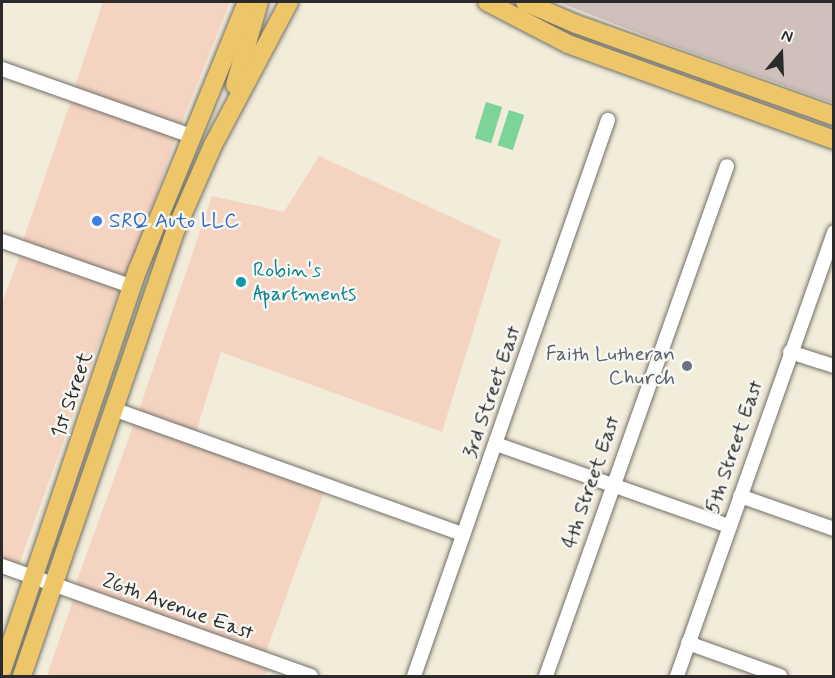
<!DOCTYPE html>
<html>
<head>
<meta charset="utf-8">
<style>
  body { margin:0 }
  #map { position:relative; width:835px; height:678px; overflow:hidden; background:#f2ecda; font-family:Mynerve,sans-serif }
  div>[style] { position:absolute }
  .built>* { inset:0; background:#f4d3c1; transform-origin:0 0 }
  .industrial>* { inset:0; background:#d0c0bc }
  .green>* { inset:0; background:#7dd498; transform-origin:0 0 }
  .roads { filter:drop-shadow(0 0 2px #716f68) drop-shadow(0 0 2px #716f68) }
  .minor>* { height:14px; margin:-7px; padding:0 7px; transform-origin:7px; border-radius:7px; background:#fff }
  .major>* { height:18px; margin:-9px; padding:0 9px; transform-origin:9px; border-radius:9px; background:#ecc669 }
  .dots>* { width:16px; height:16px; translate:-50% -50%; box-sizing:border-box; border:3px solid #f6f6f2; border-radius:50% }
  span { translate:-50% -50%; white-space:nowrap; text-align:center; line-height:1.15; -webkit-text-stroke:5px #f6f6f2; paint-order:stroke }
  .shop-label { font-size:21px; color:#366cbe }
  .left { translate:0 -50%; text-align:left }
  .culture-label { font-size:21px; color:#0d838f }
  .worship-label { font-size:21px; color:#5b616d }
  .right { translate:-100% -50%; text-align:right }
  .street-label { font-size:21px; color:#2b2b2b }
  .frame { position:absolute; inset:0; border:3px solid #2b2b2b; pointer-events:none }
  .north { position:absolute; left:751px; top:24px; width:60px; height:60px; -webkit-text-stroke:4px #f6f6f2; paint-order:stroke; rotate:19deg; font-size:16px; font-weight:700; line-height:24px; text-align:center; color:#2b2b2b }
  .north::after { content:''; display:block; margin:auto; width:21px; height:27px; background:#2b2b2b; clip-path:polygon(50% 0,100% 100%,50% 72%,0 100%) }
</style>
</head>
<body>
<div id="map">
  <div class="built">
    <div style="clip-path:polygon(103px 2px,230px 2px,180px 127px,74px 89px)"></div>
    <div style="left:71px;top:101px;width:111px;height:149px;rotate:19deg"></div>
    <div style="clip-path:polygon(319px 156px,501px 240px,442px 432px,221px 352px,196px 432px,139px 410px,212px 196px,284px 212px)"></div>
    <div style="clip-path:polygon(20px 254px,119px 288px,18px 567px,2px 561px,2px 303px)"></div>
    <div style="left:135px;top:421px;width:202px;height:178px;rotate:20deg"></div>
    <div style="clip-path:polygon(73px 600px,268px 668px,265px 676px,47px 676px)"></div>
  </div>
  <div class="industrial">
    <div style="clip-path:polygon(558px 2px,833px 2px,833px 103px,654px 39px)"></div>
  </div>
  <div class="green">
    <div style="left:486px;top:102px;width:17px;height:38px;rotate:17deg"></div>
    <div style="left:509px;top:110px;width:16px;height:37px;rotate:18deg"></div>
  </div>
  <div class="roads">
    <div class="minor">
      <div style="left:2px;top:69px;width:201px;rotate:19.5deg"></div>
      <div style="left:2px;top:241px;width:139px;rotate:19.3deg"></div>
      <div style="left:790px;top:352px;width:46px;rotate:17.7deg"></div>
      <div style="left:113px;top:409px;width:372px;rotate:19.7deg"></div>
      <div style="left:496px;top:444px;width:247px;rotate:19.4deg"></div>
      <div style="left:740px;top:496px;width:100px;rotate:19.3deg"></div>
      <div style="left:2px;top:566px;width:328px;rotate:19.6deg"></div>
      <div style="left:688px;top:643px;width:98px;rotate:19.7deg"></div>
      <div style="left:414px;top:676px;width:589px;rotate:-70.77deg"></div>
      <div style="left:546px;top:676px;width:541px;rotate:-70.46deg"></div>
      <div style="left:677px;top:676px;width:471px;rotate:-70.5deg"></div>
    </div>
    <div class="major">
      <div style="left:487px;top:2px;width:91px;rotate:27.4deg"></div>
      <div style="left:568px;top:44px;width:283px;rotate:19.8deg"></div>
      <div style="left:525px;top:2px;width:56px;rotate:23.3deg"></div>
      <div style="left:576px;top:24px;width:274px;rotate:19.6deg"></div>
      <div style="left:235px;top:85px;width:86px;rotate:-73.9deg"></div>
      <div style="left:2px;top:670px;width:423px;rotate:-71.3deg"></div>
      <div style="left:138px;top:269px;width:288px;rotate:-67.8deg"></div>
      <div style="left:22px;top:676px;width:475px;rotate:-71deg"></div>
      <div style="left:177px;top:227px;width:90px;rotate:-66.3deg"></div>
      <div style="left:213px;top:145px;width:162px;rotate:-62deg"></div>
    </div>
  </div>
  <div class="dots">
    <div style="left:97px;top:221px;background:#3f7fe0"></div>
    <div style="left:241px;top:282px;background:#0f9aa8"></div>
    <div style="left:687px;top:366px;background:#6b7280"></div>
  </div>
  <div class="shop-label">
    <span class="left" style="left:109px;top:221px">SRQ Auto LLC</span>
  </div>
  <div class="culture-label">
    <span class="left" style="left:253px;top:282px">Robin's<br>Apartments</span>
  </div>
  <div class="worship-label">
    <span class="right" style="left:675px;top:366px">Faith Lutheran<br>Church</span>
  </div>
  <div class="street-label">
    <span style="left:492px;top:392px;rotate:-71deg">3rd Street East</span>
    <span style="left:72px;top:395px;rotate:-71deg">1st Street</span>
    <span style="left:734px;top:447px;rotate:-71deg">5th Street East</span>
    <span style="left:591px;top:482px;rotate:-71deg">4th Street East</span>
    <span style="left:178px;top:607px;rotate:20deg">26th Avenue East</span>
  </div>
  <div class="frame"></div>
  <div class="north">N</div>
</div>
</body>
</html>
